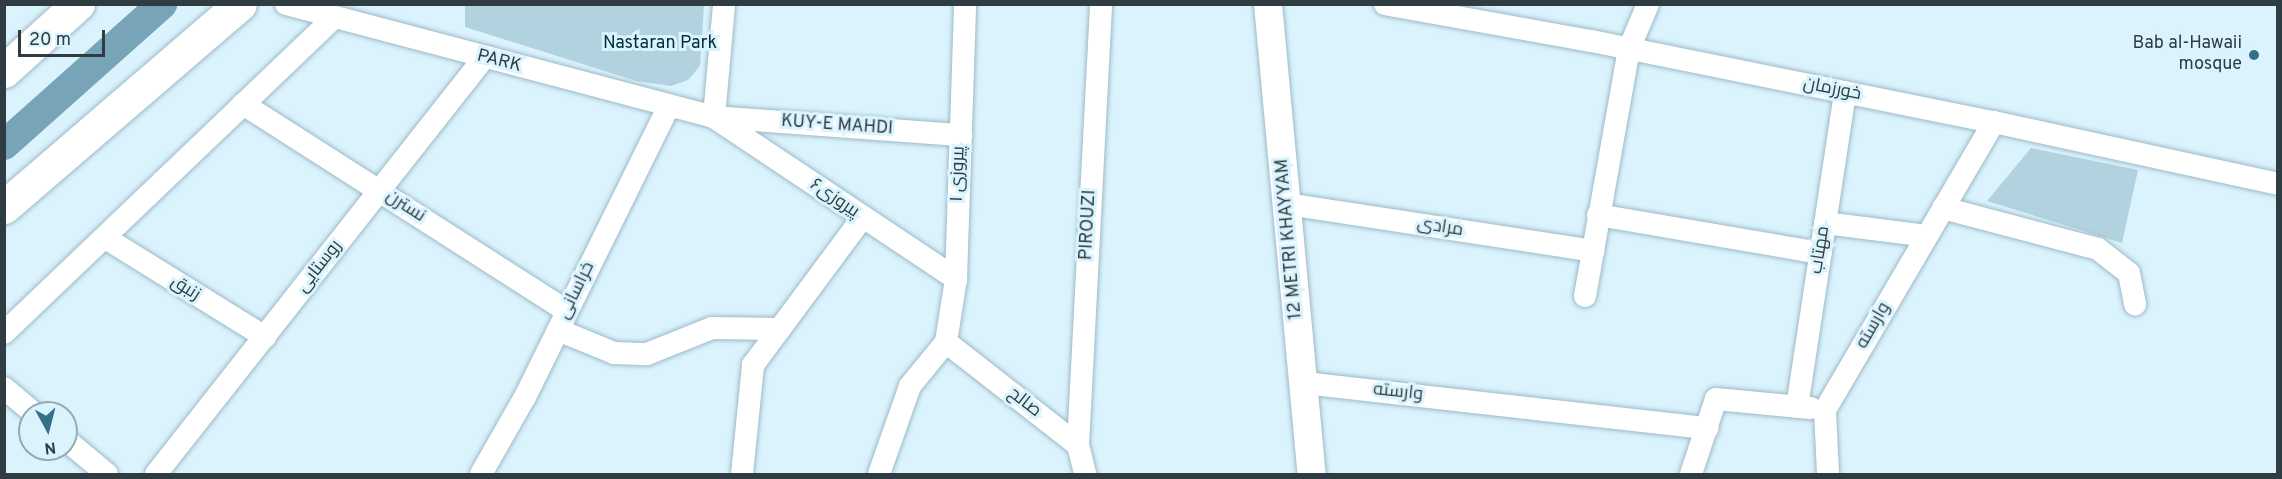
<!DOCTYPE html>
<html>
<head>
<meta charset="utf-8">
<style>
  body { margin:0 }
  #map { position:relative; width:2282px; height:479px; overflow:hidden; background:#daf3fd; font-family:Overpass,Cairo,sans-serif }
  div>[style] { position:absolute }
  .green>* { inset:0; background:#b3d2df }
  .canal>* { height:30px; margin:-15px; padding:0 15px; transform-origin:15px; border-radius:15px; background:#77a4b7 }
  .roads { filter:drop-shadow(0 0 2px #9dbac7) drop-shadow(0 0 2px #9dbac7) }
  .minor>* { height:22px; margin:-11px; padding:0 11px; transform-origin:11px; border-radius:11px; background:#fff }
  .tertiary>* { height:28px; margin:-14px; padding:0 14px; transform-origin:14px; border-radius:14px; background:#fff }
  .secondary>* { height:33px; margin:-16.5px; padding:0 16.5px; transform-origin:16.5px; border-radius:16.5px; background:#fff }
  .dots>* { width:16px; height:16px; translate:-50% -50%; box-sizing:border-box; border:3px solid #daf3fd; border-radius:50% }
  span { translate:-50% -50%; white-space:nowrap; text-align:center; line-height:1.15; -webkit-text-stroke:6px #daf3fd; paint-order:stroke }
  .park-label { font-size:18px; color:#022e3c }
  .poi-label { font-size:18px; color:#2f3c41 }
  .right { translate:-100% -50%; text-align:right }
  .street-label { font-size:18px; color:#2f3c41 }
  .frame { position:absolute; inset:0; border:6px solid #2f3c41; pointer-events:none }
  .north { position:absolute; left:18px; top:401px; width:60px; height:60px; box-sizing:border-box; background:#daf3fd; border:2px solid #96aab2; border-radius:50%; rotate:173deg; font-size:16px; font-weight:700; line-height:24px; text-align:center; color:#2f3c41 }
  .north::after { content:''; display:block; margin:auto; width:21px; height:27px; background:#347188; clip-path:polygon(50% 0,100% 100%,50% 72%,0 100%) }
  .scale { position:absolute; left:18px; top:30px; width:87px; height:27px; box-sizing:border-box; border:3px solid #2f3c41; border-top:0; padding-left:8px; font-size:18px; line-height:21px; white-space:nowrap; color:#2f3c41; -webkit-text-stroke:4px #daf3fd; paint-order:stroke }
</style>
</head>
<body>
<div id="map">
  <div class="green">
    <div style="clip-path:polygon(465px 5px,704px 5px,700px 66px,688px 80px,671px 86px,636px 81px,465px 27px)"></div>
    <div style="clip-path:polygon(2031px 148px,2138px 170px,2122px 243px,1987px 201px)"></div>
  </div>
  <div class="canal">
    <div style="left:4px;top:145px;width:212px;rotate:-41.7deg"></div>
  </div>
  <div class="roads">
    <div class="minor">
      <div style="left:286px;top:4px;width:443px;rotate:14.8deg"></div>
      <div style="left:714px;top:117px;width:248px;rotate:4.2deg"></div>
      <div style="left:1385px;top:4px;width:209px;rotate:10.2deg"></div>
      <div style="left:1591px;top:41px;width:411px;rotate:11.4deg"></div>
      <div style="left:1994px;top:122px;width:291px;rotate:12.3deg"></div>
      <div style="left:243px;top:104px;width:384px;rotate:32.6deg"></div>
      <div style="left:714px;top:117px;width:113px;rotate:-84.9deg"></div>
      <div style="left:715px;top:118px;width:290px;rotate:33.7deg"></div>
      <div style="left:1287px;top:204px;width:310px;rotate:8.7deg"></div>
      <div style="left:1943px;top:208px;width:160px;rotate:14.8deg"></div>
      <div style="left:2098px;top:249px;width:39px;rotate:38deg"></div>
      <div style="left:2129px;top:273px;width:32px;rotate:79deg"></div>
      <div style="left:1598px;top:215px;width:226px;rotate:9.7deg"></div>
      <div style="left:1825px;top:223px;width:102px;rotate:7.3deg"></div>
      <div style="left:107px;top:239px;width:186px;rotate:31.8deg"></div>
      <div style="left:1585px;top:296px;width:251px;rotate:-79.9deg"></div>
      <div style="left:1629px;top:49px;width:49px;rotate:-67.1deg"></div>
      <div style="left:558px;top:330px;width:61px;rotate:22.3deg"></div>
      <div style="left:614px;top:353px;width:33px;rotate:2deg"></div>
      <div style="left:647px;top:354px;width:70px;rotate:-21.8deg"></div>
      <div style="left:712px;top:328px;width:68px;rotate:0.8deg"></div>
      <div style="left:4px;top:333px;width:455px;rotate:-43.7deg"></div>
      <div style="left:946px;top:342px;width:64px;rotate:-81deg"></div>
      <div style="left:956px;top:279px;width:275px;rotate:-88.1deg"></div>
      <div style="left:946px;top:342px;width:167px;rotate:38deg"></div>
      <div style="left:1078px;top:445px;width:30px;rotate:76deg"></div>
      <div style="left:1304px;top:383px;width:406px;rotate:6.4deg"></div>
      <div style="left:4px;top:388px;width:39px;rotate:40deg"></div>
      <div style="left:1797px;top:407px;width:318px;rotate:-81.3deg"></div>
      <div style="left:1825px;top:410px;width:334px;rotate:-59.6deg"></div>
      <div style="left:1825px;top:410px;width:64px;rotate:87.3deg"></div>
      <div style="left:66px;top:440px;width:53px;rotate:39.7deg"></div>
      <div style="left:1078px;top:445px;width:442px;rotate:-87deg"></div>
      <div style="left:156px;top:474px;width:528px;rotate:-51.76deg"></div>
      <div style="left:481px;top:474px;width:89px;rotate:-60.3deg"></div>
      <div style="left:525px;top:397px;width:325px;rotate:-63.7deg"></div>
      <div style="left:742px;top:474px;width:110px;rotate:-84.2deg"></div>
      <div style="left:753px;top:365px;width:183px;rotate:-53.4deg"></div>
      <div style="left:879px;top:474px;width:93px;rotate:-70.6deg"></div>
      <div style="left:910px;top:386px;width:57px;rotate:-50.7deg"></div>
      <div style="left:1691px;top:474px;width:79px;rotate:-71.6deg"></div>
      <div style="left:1716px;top:399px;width:95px;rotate:5.4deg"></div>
    </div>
    <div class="tertiary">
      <div style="left:1268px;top:4px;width:472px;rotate:84.7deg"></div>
    </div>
    <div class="secondary">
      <div style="left:4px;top:71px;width:100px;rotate:-42.2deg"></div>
      <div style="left:4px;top:207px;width:311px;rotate:-40.7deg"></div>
    </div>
  </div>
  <div class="dots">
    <div style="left:2254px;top:55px;background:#347188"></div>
  </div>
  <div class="park-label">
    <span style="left:660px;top:44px">Nastaran Park</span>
  </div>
  <div class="poi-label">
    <span class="right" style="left:2242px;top:55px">Bab al-Hawaii<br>mosque</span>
  </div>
  <div class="street-label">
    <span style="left:499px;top:62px;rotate:14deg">PARK</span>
    <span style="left:1832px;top:90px;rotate:11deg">خورزمان</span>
    <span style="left:837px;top:126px;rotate:4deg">KUY-E MAHDI</span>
    <span style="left:959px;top:174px;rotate:-88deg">پیروزی ۱</span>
    <span style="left:834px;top:199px;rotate:34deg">پیروزی۶</span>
    <span style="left:405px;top:207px;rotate:33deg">نسترن</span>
    <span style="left:1089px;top:225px;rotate:-87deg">PIROUZI</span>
    <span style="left:1440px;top:228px;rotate:9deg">مرادی</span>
    <span style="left:1290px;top:239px;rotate:-95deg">12 METRI KHAYYAM</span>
    <span style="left:1821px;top:250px;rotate:-81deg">مهتاب</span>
    <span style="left:320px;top:267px;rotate:-52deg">روستایی</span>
    <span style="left:185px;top:289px;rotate:32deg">زنبق</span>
    <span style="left:577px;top:291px;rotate:-64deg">خراسانی</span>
    <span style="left:1874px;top:326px;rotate:-60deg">وارسته</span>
    <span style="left:1398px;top:393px;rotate:6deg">وارسته</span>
    <span style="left:1024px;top:403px;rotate:38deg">صالح</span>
  </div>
  <div class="frame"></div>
  <div class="north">N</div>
  <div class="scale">20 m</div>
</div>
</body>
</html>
